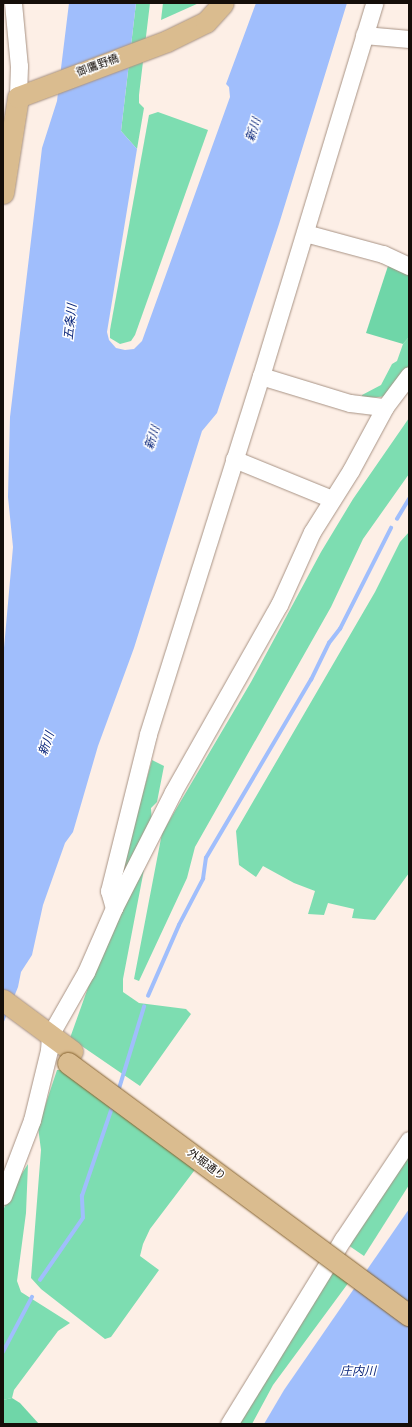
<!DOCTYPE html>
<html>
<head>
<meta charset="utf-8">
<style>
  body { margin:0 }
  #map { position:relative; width:412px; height:1427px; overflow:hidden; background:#fdefe6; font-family:Figtree,"Noto Sans JP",sans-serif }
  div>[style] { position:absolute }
  .green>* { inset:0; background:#7dddb1 }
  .forest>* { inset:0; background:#6fd6a8 }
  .water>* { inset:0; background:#a0befc }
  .stream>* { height:3.5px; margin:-1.75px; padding:0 1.75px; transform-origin:1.75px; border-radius:1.75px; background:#a0befc }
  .roads { filter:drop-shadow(0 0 1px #a89385) drop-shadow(0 0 1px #a89385) }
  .minor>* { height:17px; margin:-8.5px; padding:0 8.5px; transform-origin:8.5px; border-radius:8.5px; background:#fff }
  .major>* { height:21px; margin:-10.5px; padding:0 10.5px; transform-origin:10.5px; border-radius:10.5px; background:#dabc8f }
  .bridges { filter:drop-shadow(0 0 1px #85622f) drop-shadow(0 0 1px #85622f) }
  .major-bridge>* { height:21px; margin:-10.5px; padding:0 10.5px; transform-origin:10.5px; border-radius:10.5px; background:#dabc8f }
  span { translate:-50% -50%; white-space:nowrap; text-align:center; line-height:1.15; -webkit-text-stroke:3px #fff; paint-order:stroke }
  .street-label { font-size:11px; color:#150e09 }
  .water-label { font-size:12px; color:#09257a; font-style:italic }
  .frame { position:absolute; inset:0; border:4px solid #150e09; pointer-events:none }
</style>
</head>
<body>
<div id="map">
  <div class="green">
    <div style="clip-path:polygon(136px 3px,150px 3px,139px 95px,139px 103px,144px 108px,137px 149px,121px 131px)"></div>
    <div style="clip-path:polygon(163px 3px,199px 3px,161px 20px)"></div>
    <div style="clip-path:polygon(158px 112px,208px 130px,135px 335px,131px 341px,120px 344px,110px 338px,110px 330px,149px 115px)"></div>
    <div style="clip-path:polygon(409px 337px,409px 369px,387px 396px,362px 399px,362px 395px,381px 385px,392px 364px,397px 361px,403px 344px)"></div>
    <div style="clip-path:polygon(409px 418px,409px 474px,363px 539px,331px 607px,195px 847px,187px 878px,139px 981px,134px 979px,162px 833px,251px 682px,321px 552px,353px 499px)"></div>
    <div style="clip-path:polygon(409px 532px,409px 873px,375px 920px,352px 918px,354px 909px,328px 903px,324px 915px,308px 914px,315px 891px,294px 883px,263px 866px,256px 877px,239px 865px,236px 831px,375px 592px,400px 542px)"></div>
    <div style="clip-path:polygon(152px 760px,164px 766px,157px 802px,151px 808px,152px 824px,116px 889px)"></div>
    <div style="clip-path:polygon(146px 859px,123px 979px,123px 992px,139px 1003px,186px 1009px,191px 1014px,140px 1086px,70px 1038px,90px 982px)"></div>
    <div style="clip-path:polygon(57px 1070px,61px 1070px,197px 1167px,150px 1229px,143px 1244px,140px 1256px,159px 1270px,111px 1337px,105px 1339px,41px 1289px,31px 1278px,41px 1150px,38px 1127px)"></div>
    <div style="clip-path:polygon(409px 1145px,409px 1185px,364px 1256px,345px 1243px)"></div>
    <div style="clip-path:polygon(28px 1164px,26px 1213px,17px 1281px,21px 1292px,70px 1323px,58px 1331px,14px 1390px,12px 1398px,3px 1400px,3px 1211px,10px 1192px)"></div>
    <div style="clip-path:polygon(328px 1270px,349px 1282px,273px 1385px,252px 1424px,234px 1424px)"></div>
  </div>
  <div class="forest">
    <div style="clip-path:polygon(392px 261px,409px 269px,409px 337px,403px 344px,366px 333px,388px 266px)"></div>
    <div style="clip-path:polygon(12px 1398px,20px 1403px,39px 1424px,3px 1424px,3px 1400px)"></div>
  </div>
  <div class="water">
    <div style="clip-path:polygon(69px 3px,136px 3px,121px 131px,137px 149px,107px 332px,109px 340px,116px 348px,125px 350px,134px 349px,142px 341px,230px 97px,229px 87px,226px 84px,256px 3px,347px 3px,279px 224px,217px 413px,202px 431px,134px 648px,98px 746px,73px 832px,65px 843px,43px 905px,32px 955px,21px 972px,18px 987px,3px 1024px,3px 659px,13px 547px,8px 497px,10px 417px,42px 148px,57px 101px)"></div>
    <div style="clip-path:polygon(409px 1209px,409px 1424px,264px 1424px,284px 1390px)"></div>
  </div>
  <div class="stream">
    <div style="left:397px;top:519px;width:23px;rotate:-59deg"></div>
    <div style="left:148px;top:996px;width:77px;rotate:-66.4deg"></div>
    <div style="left:179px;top:925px;width:52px;rotate:-62.4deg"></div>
    <div style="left:203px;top:879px;width:21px;rotate:-82deg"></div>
    <div style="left:206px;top:858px;width:207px;rotate:-59.5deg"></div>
    <div style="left:311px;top:680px;width:41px;rotate:-64.1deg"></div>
    <div style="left:329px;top:643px;width:18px;rotate:-52deg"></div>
    <div style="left:340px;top:629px;width:113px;rotate:-63.2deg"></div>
    <div style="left:118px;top:1092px;width:89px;rotate:-73deg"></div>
    <div style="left:40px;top:1280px;width:75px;rotate:-55.3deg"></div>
    <div style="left:83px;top:1218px;width:22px;rotate:-93deg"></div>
    <div style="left:82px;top:1196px;width:96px;rotate:-71.2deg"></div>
    <div style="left:3px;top:1352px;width:62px;rotate:-62.2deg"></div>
  </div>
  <div class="roads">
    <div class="minor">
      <div style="left:13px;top:3px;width:63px;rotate:84.6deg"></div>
      <div style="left:19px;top:66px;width:31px;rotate:92deg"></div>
      <div style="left:364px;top:35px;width:45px;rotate:5.1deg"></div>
      <div style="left:305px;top:233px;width:81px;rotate:15.1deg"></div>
      <div style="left:383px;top:254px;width:29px;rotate:25deg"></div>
      <div style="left:261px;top:376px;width:93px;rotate:16.9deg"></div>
      <div style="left:350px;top:403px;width:35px;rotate:7deg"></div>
      <div style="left:234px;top:459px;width:106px;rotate:22.2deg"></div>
      <div style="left:114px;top:908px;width:18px;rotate:-106deg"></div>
      <div style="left:109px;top:891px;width:162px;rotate:-76deg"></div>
      <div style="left:148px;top:734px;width:375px;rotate:-72.5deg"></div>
      <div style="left:261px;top:376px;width:390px;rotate:-73.1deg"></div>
      <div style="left:3px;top:1196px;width:81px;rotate:-69.1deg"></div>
      <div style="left:32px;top:1120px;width:72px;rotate:-76.3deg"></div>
      <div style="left:49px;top:1050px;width:15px;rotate:-86deg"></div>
      <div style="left:50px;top:1035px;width:73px;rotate:-60.3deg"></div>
      <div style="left:86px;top:972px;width:70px;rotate:-66.4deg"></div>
      <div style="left:114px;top:908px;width:130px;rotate:-63deg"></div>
      <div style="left:173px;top:792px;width:215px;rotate:-60.5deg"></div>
      <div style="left:279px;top:605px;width:80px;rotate:-65.7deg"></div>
      <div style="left:312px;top:532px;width:73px;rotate:-57.8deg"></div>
      <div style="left:351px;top:470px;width:72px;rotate:-61.6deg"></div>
      <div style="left:385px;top:407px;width:40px;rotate:-53deg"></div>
      <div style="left:229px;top:1424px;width:217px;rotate:-58.4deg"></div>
      <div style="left:343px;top:1239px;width:119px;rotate:-56.3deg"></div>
    </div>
    <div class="major">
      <div style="left:3px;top:193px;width:97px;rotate:-81.1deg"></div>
      <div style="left:18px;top:97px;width:159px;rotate:-20.6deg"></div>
      <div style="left:167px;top:41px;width:43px;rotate:-26deg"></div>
      <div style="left:206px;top:22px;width:25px;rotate:-48deg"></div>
      <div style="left:3px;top:1000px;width:86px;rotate:36.5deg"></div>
    </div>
  </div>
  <div class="bridges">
    <div class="major-bridge">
      <div style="left:68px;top:1063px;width:424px;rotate:36.5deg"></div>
    </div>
  </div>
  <div class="street-label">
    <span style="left:98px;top:66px;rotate:-20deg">御鷹野橋</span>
    <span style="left:206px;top:1165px;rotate:37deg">外堀通り</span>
  </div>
  <div class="water-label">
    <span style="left:254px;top:130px;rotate:-72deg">新川</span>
    <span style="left:71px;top:322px;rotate:-84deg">五条川</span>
    <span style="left:153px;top:438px;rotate:-72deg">新川</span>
    <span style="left:47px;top:744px;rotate:-71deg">新川</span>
    <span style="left:358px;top:1372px">庄内川</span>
  </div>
  <div class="frame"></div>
</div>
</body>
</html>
